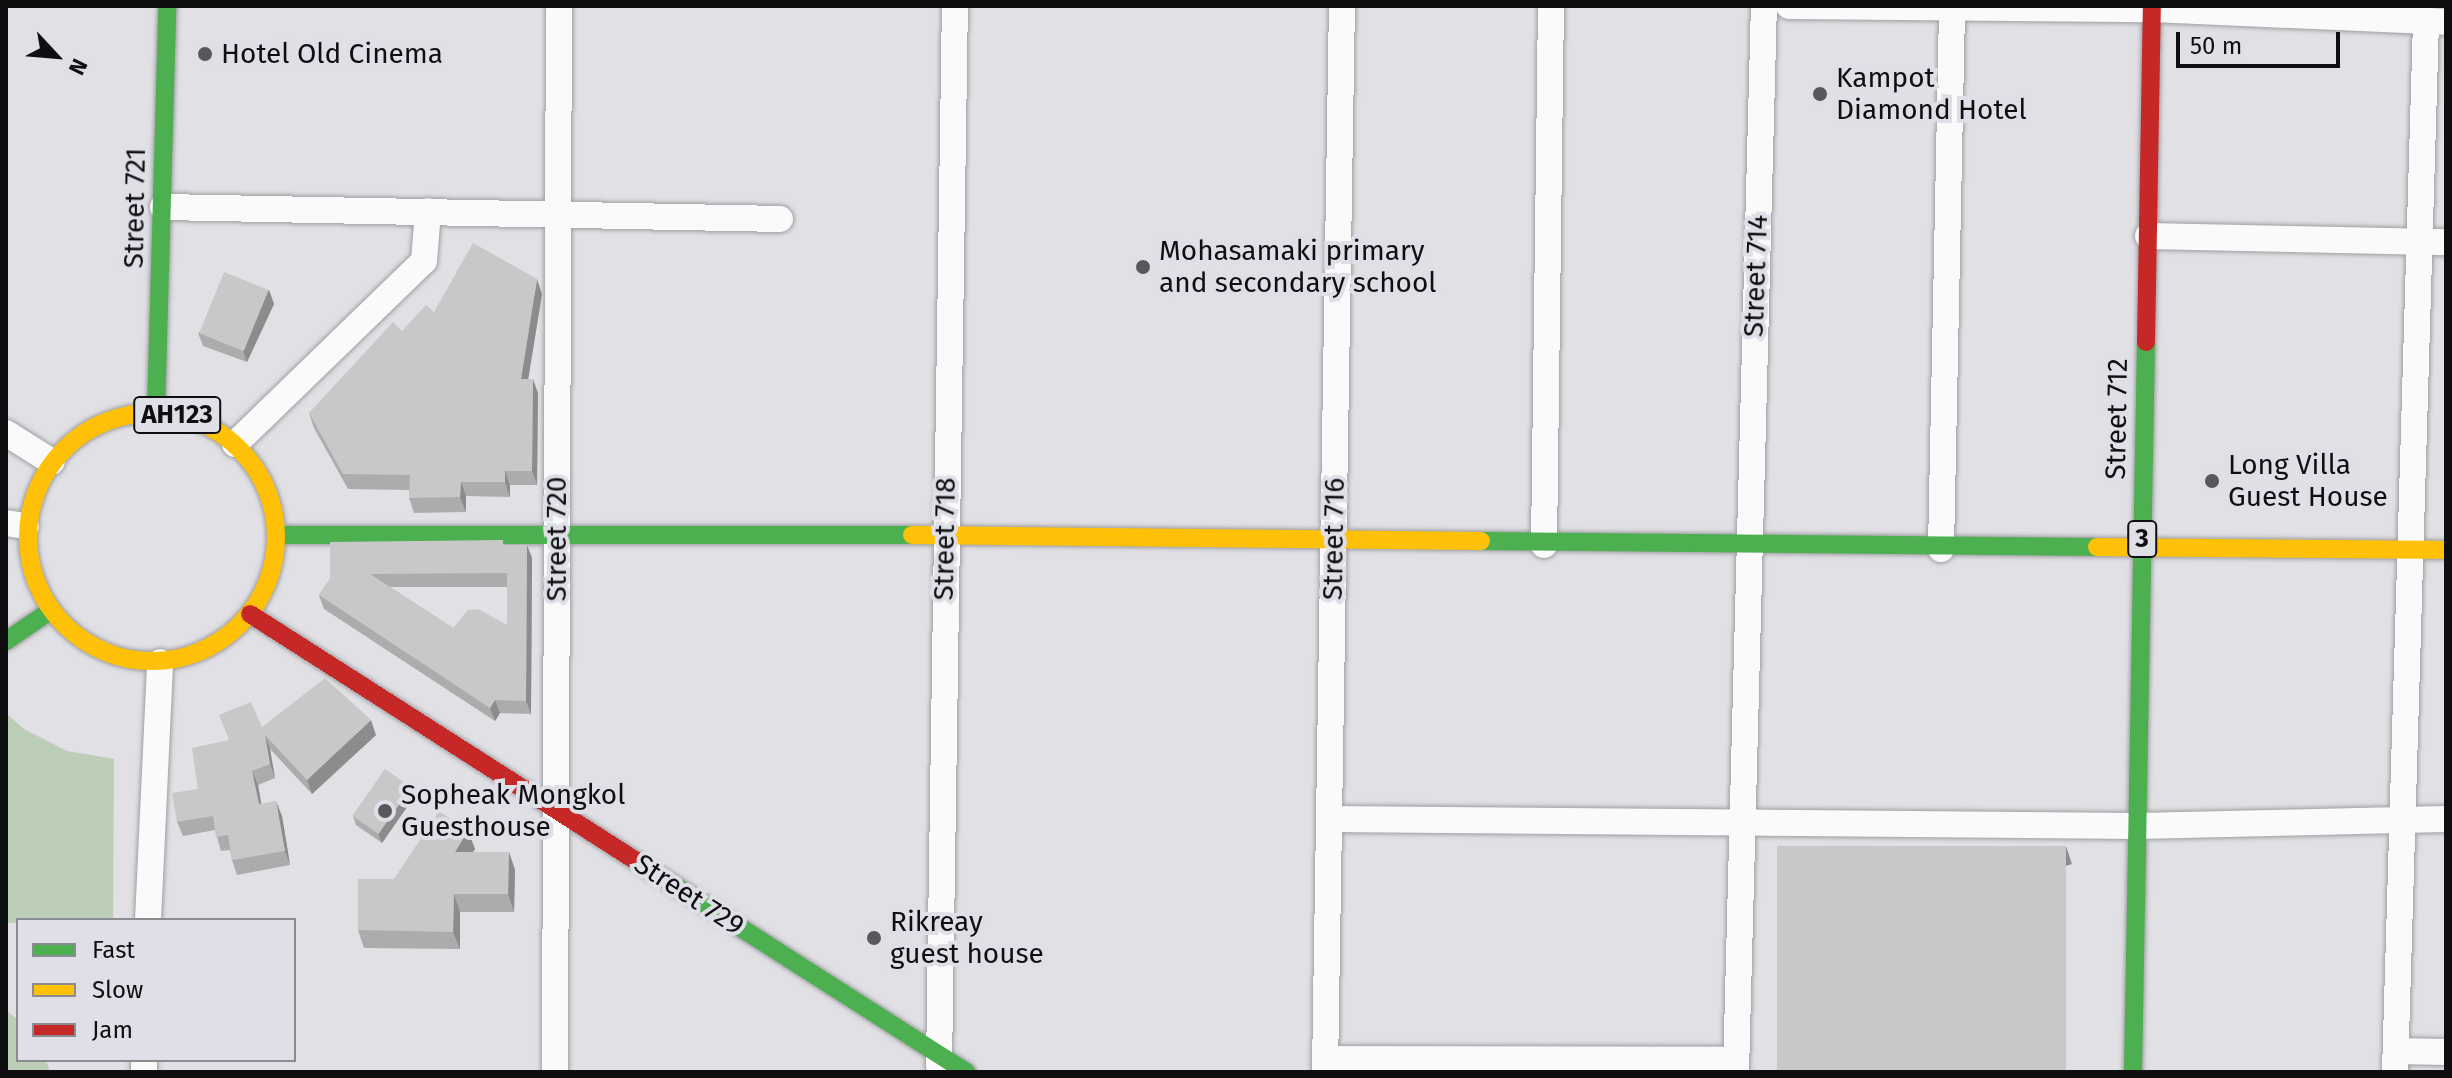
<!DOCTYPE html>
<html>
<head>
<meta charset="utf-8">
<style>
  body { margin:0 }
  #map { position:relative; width:2452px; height:1078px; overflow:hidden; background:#e0e0e5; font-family:"Fira Sans",sans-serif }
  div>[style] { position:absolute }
  .green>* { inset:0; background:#bccdb8 }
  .roads { filter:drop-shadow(0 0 2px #9f9fa2) drop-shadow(0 0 2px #9f9fa2) }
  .street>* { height:26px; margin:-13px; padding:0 13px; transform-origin:13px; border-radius:13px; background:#fafafb }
  .fast>* { height:18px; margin:-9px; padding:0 9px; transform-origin:9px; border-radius:9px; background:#4caf50 }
  .slow>* { height:18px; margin:-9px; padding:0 9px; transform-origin:9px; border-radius:9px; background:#ffc107 }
  .slow>.ring { margin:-9px; padding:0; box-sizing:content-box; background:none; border:18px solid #ffc107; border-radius:50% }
  .jam>* { height:18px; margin:-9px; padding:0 9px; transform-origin:9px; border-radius:9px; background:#c62828 }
  .wall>* { inset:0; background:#adacad }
  .shaded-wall>* { inset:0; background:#8d8c8d; transform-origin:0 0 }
  .building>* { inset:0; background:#c9c8c9; transform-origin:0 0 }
  .dots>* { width:22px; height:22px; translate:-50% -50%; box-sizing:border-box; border:4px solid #dedfe7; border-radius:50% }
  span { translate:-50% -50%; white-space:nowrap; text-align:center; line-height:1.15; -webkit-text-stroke:8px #dedfe7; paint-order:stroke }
  .shield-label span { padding:2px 6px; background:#dedfe7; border:2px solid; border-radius:6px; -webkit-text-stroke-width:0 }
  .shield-label { font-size:26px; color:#0f0f11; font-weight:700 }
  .poi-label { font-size:28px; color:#0f0f11 }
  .left { translate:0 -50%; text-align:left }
  .street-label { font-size:28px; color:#0f0f11 }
  .frame { position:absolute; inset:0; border:8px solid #0f0f11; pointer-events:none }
  .legend { position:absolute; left:16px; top:918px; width:280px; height:144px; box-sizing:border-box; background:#dedfe7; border:2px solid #8b8c91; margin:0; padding:10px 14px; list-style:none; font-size:24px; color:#0f0f11 }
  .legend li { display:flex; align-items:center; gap:16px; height:40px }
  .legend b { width:40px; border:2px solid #8b8c91 }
  .north { position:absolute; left:16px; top:16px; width:80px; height:80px; -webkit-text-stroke:6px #dedfe7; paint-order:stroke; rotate:116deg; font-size:22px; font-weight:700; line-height:32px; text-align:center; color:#0f0f11 }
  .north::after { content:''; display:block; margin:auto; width:28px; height:36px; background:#0f0f11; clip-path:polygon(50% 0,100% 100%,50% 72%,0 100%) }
  .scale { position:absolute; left:2176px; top:32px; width:164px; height:36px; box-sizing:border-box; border:4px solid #0f0f11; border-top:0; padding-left:10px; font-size:24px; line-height:28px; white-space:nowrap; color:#0f0f11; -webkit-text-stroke:6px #dedfe7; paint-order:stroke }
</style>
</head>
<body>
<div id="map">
  <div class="green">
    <div style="clip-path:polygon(6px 713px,24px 729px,67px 751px,114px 759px,113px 920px,6px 923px)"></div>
    <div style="clip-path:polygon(6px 1010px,18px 1020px,18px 1060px,46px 1060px,50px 1072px,6px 1072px)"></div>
  </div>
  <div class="roads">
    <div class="street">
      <div style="left:1789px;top:6px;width:363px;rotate:0.5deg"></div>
      <div style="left:2152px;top:9px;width:294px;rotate:2.5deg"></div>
      <div style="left:163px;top:207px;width:617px;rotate:1.11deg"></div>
      <div style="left:2148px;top:236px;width:298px;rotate:1.2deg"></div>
      <div style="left:6px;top:433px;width:54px;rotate:32.2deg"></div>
      <div style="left:235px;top:444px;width:263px;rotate:-44.1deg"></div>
      <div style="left:424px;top:261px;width:50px;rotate:-85.4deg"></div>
      <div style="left:6px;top:523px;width:20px;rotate:9deg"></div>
      <div style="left:1544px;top:545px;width:539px;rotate:-89.26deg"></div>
      <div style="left:1941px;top:549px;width:540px;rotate:-88.83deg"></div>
      <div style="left:1329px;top:819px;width:809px;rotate:0.5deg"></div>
      <div style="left:2138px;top:826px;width:308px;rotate:-1.3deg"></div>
      <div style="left:148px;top:920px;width:258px;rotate:-87.3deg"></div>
      <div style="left:2396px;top:1051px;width:50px;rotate:1.1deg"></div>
      <div style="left:1325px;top:1059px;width:411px;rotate:0.1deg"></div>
      <div style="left:939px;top:1066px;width:1060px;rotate:-89.14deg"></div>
      <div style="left:144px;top:1072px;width:12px;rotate:-90deg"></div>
      <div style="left:555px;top:1072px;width:1066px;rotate:-89.79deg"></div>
      <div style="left:1325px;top:1072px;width:1066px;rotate:-89.09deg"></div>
      <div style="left:1736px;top:1072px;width:1066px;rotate:-88.5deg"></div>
      <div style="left:2395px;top:1072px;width:1050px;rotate:-88.31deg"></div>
    </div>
    <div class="fast">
      <div style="left:156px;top:412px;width:406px;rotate:-88.4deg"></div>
      <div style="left:278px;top:535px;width:634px"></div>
      <div style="left:1481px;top:541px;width:616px;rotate:0.56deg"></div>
      <div style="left:6px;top:641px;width:53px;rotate:-34.3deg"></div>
      <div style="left:669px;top:882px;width:353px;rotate:32.6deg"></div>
      <div style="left:2133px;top:1072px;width:730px;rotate:-88.98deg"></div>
    </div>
    <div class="slow">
      <div class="ring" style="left:28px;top:413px;width:230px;height:230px"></div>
      <div style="left:912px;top:535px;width:569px;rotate:0.6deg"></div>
      <div style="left:2097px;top:547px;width:349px;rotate:0.5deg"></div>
    </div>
    <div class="jam">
      <div style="left:2146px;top:342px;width:336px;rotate:-89deg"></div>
      <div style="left:250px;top:614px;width:497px;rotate:32.6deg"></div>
    </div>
  </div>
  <div class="wall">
    <div style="clip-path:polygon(269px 290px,274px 304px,247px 362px,203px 346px,198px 333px)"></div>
    <div style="clip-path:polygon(542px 294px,528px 379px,538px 393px,537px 485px,510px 485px,510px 497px,466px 496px,466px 512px,414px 513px,409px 498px,409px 490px,348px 489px,314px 428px,309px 413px,402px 331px,434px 312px)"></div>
    <div style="clip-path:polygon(evenodd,505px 545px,527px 545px,532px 558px,531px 714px,500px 713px,495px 721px,324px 609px,319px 595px,330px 579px,505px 545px,390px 587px,507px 587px,507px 625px,453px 628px,390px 587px)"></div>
    <div style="clip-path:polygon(262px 727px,376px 735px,312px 794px,270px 749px,275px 778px,258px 785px,261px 804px,282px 816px,290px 865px,237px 875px,232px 860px,230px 850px,221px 851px,215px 830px,183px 836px,177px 822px,229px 740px)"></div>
    <div style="clip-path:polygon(411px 787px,414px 797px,382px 843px,356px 825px,353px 816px)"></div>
    <div style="clip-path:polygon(468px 831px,475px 849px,473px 852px,509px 852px,515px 870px,514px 912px,460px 912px,460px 949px,364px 948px,358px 930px,394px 879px)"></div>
  </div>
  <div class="shaded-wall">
    <div style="clip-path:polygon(537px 279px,542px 294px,526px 393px,521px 379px)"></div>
    <div style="clip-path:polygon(269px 290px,274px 304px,247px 362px,242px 348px)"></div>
    <div style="clip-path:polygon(533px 379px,538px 393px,537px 485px,532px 471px)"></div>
    <div style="clip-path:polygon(505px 471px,510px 485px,510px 497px,505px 482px)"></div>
    <div style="clip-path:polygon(461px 482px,466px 496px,466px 512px,460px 497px)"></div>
    <div style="clip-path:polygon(527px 545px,532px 558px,531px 714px,526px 701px)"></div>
    <div style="clip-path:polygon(495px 700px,500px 713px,495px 721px,490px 708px)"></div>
    <div style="clip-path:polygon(371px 720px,376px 735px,312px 794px,307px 780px)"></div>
    <div style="clip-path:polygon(265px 735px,270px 749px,275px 778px,270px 764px)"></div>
    <div style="clip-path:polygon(252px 771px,258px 785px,264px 819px,259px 804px)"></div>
    <div style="clip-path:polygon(411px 787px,414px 797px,382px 843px,378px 834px)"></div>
    <div style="clip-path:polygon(276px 801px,282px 816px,290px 865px,285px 851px)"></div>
    <div style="clip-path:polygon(468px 831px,475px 849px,462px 869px,455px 852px)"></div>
    <div style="left:2066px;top:846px;width:19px;height:226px;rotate:72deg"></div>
    <div style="clip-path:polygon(509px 852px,515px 870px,514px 912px,508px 894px)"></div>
    <div style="clip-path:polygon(454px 894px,460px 912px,460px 949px,453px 932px)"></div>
  </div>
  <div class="building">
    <div style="clip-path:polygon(473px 243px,537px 279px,521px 379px,533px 379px,532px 471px,505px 471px,505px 482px,461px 482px,460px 497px,409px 498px,410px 475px,343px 474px,309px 413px,393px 322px,402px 331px,426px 305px,434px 312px)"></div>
    <div style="left:224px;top:272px;width:48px;height:66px;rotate:22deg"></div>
    <div style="clip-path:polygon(evenodd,503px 540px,503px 545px,527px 545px,526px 701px,495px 700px,490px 708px,319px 595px,330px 579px,330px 542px,503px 540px,507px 573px,507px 625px,478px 609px,468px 610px,453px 628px,370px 574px,507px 573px)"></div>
    <div style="clip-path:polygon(325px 678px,371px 720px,307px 780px,265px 735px,270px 764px,252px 771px,259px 804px,276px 801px,285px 851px,232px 860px,228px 835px,216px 837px,213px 816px,177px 822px,172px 793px,198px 789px,192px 748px,229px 740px,219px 715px,251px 702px,262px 727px)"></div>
    <div style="left:385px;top:769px;width:32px;height:57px;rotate:35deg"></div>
    <div style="clip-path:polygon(439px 811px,468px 831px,455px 852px,509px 852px,508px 894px,454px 894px,453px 932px,358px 930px,358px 879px,394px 879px)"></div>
    <div style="left:2066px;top:846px;width:226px;height:289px;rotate:90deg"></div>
  </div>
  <div class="dots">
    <div style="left:205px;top:54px;background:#58585b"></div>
    <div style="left:1820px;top:94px;background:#58585b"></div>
    <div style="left:1143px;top:267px;background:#58585b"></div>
    <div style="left:2212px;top:481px;background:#58585b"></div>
    <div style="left:385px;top:811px;background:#58585b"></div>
    <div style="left:874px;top:938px;background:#58585b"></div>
  </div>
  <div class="shield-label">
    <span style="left:177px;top:415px">AH123</span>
    <span style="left:2142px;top:539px">3</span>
  </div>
  <div class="poi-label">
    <span class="left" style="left:221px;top:54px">Hotel Old Cinema</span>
    <span class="left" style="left:1836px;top:94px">Kampot<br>Diamond Hotel</span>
    <span class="left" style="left:1159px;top:267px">Mohasamaki primary<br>and secondary school</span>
    <span class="left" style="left:2228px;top:481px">Long Villa<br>Guest House</span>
    <span class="left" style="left:401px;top:811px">Sopheak Mongkol<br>Guesthouse</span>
    <span class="left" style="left:890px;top:938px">Rikreay<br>guest house</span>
  </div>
  <div class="street-label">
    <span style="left:135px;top:208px;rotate:-89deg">Street 721</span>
    <span style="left:1756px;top:276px;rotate:-88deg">Street 714</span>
    <span style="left:2117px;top:419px;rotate:-89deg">Street 712</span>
    <span style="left:557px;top:539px;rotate:-90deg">Street 720</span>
    <span style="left:945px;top:539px;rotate:-89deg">Street 718</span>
    <span style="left:1334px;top:539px;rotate:-89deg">Street 716</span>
    <span style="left:689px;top:895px;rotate:33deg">Street 729</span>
  </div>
  <div class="frame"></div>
  <ul class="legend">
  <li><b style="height:10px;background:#4caf50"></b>Fast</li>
  <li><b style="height:10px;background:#ffc107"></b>Slow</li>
  <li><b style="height:10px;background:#c62828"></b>Jam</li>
  </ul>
  <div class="north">N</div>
  <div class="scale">50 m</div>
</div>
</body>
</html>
